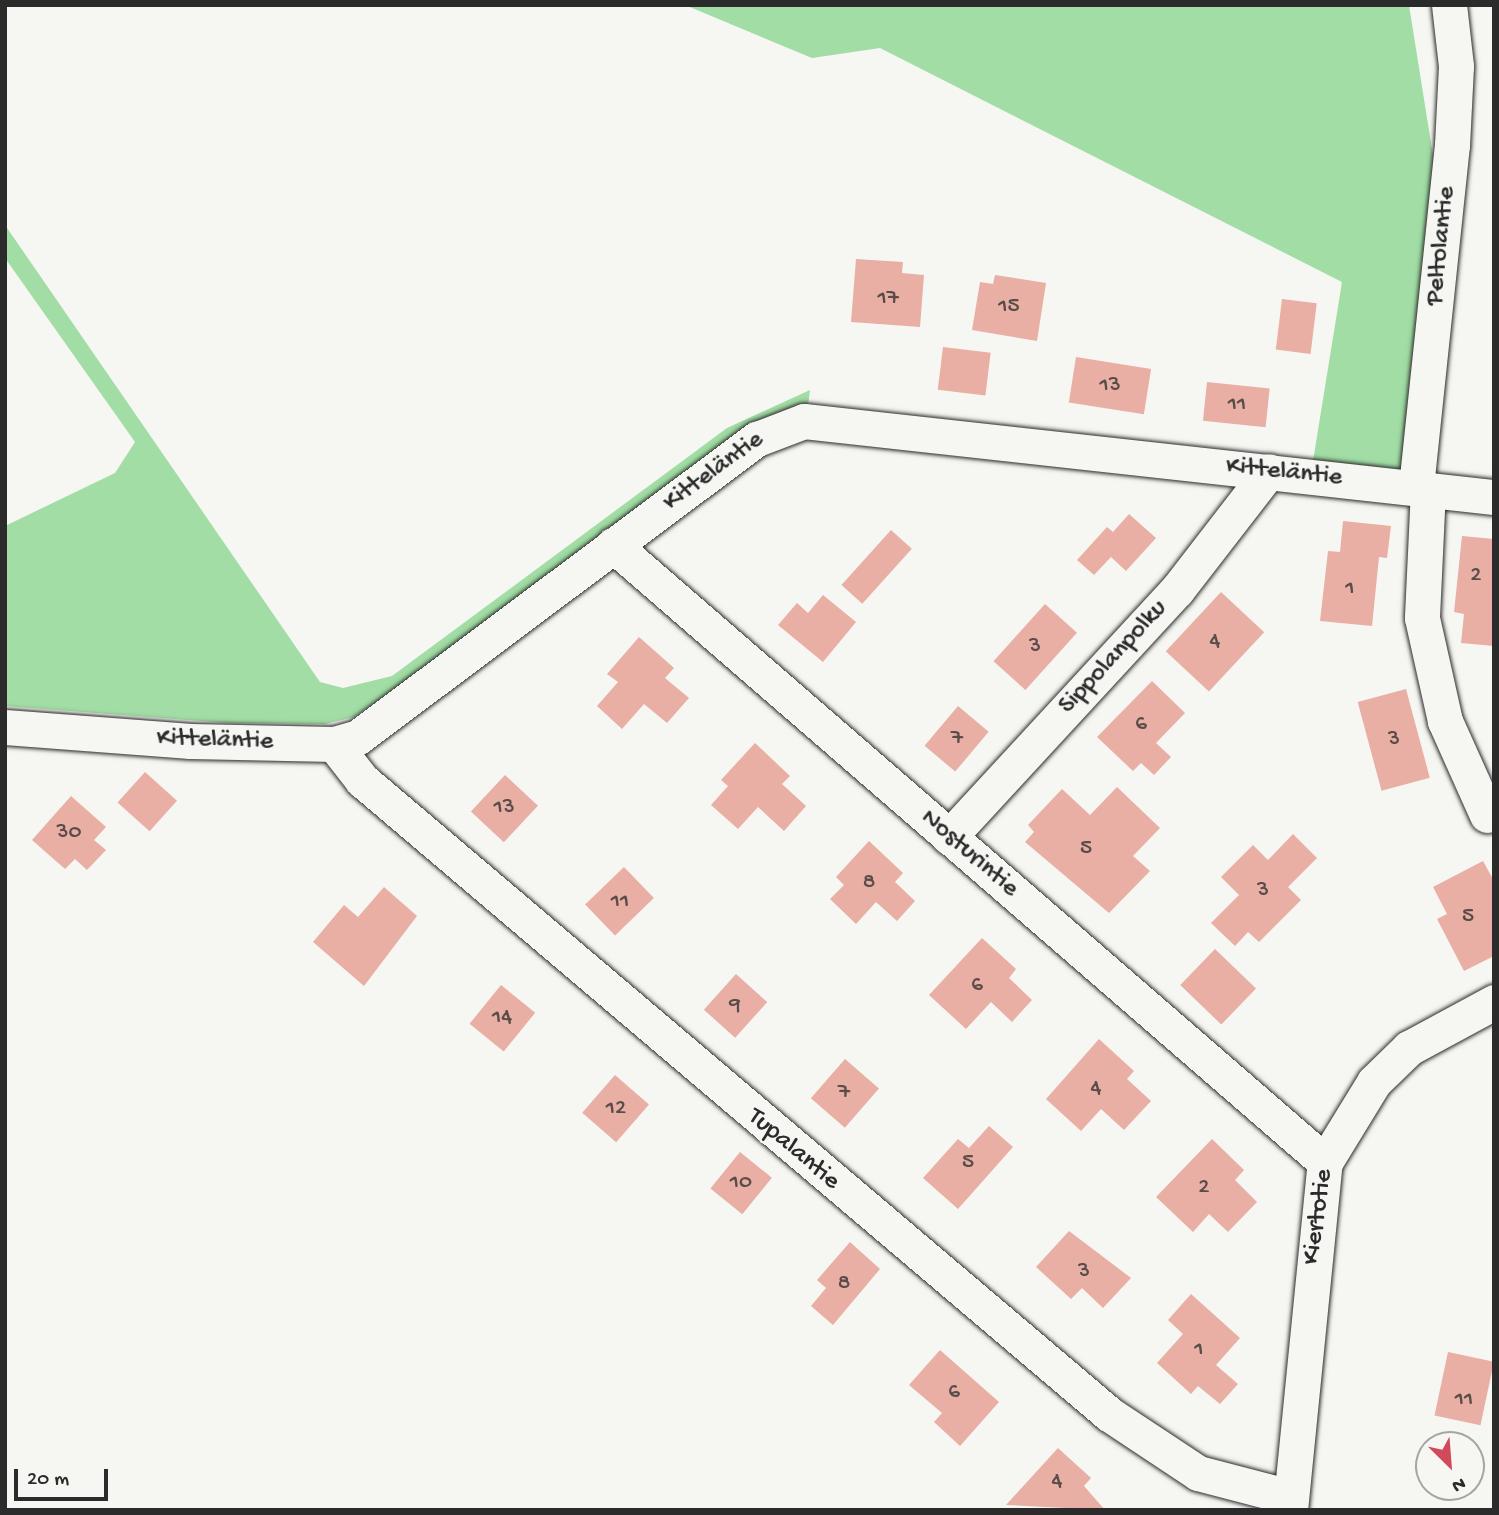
<!DOCTYPE html>
<html>
<head>
<meta charset="utf-8">
<style>
  body { margin:0 }
  #map { position:relative; width:1499px; height:1515px; overflow:hidden; background:#f6f6f2; font-family:"Gochi Hand",sans-serif }
  div>[style] { position:absolute }
  .green>* { inset:0; background:#a1dda4 }
  .building>* { inset:0; background:#e9afa4; transform-origin:0 0 }
  .roads { filter:drop-shadow(0 0 2px #2b2b2b) drop-shadow(0 0 2px #2b2b2b) }
  .minor>* { height:35px; margin:-17.5px; padding:0 17.5px; transform-origin:17.5px; border-radius:17.5px; background:#f6f6f2 }
  span { translate:-50% -50%; white-space:nowrap; text-align:center; line-height:1.15; -webkit-text-stroke:5px #f6f6f2; paint-order:stroke }
  .number-label { font-size:23px; color:#5a4c49 }
  .number-label span { -webkit-text-stroke-width:0 }
  .street-label { font-size:26px; color:#2b2b2b }
  .frame { position:absolute; inset:0; border:7px solid #2b2b2b; pointer-events:none }
  .north { position:absolute; left:1415px; top:1431px; width:70px; height:70px; box-sizing:border-box; background:#f6f6f2; border:2px solid #a5a5a2; border-radius:50%; rotate:155deg; font-size:19px; font-weight:700; line-height:28px; text-align:center; color:#2b2b2b }
  .north::after { content:''; display:block; margin:auto; width:24px; height:32px; background:#d1495b; clip-path:polygon(50% 0,100% 100%,50% 72%,0 100%) }
  .scale { position:absolute; left:14px; top:1469px; width:94px; height:32px; box-sizing:border-box; border:4px solid #2b2b2b; border-top:0; padding-left:9px; font-size:21px; line-height:24px; white-space:nowrap; color:#2b2b2b; -webkit-text-stroke:5px #f6f6f2; paint-order:stroke }
</style>
</head>
<body>
<div id="map">
  <div class="green">
    <div style="clip-path:polygon(685px 5px,1409px 5px,1434px 162px,1404px 473px,1313px 461px,1342px 282px,880px 48px,812px 58px)"></div>
    <div style="clip-path:polygon(5px 225px,320px 682px,343px 688px,392px 676px,727px 428px,810px 390px,808px 406px,354px 717px,325px 724px,228px 723px,5px 706px,5px 526px,115px 473px,135px 442px,5px 258px)"></div>
  </div>
  <div class="building">
    <div style="clip-path:polygon(856px 259px,903px 262px,902px 273px,924px 275px,920px 327px,851px 322px)"></div>
    <div style="clip-path:polygon(995px 275px,1046px 283px,1037px 341px,972px 330px,980px 282px,993px 284px)"></div>
    <div style="left:1282px;top:299px;width:35px;height:51px;rotate:7deg"></div>
    <div style="left:943px;top:347px;width:48px;height:43px;rotate:7deg"></div>
    <div style="left:1076px;top:357px;width:76px;height:46px;rotate:9deg"></div>
    <div style="left:1207px;top:382px;width:63px;height:39px;rotate:6deg"></div>
    <div style="clip-path:polygon(1129px 514px,1156px 538px,1126px 571px,1111px 557px,1094px 575px,1077px 560px,1107px 527px,1113px 532px)"></div>
    <div style="clip-path:polygon(1343px 521px,1391px 526px,1387px 558px,1379px 557px,1372px 626px,1320px 621px,1328px 551px,1340px 552px)"></div>
    <div style="left:891px;top:530px;width:28px;height:74px;rotate:42deg"></div>
    <div style="clip-path:polygon(1462px 536px,1494px 539px,1494px 646px,1461px 643px,1464px 614px,1454px 612px)"></div>
    <div style="left:1221px;top:592px;width:59px;height:81px;rotate:43deg"></div>
    <div style="clip-path:polygon(823px 595px,856px 622px,823px 662px,778px 625px,797px 603px,808px 613px)"></div>
    <div style="left:1045px;top:604px;width:43px;height:77px;rotate:42deg"></div>
    <div style="clip-path:polygon(639px 637px,674px 668px,665px 678px,689px 698px,667px 723px,644px 704px,622px 729px,597px 706px,618px 682px,607px 674px)"></div>
    <div style="clip-path:polygon(1152px 681px,1185px 713px,1156px 743px,1171px 757px,1154px 775px,1141px 763px,1133px 771px,1097px 737px)"></div>
    <div style="left:1406px;top:689px;width:92px;height:50px;rotate:75deg"></div>
    <div style="left:958px;top:706px;width:40px;height:52px;rotate:40deg"></div>
    <div style="clip-path:polygon(755px 743px,790px 776px,782px 784px,806px 806px,784px 831px,758px 807px,738px 829px,711px 805px,728px 786px,721px 780px)"></div>
    <div style="left:145px;top:772px;width:43px;height:41px;rotate:42deg"></div>
    <div style="left:505px;top:775px;width:45px;height:50px;rotate:43deg"></div>
    <div style="clip-path:polygon(1117px 787px,1160px 828px,1133px 856px,1150px 871px,1109px 913px,1025px 842px,1034px 832px,1028px 825px,1062px 789px,1090px 815px)"></div>
    <div style="clip-path:polygon(71px 796px,106px 827px,94px 840px,106px 850px,87px 870px,75px 859px,65px 869px,32px 840px)"></div>
    <div style="clip-path:polygon(1293px 834px,1317px 858px,1288px 887px,1301px 900px,1259px 942px,1248px 932px,1235px 946px,1211px 923px,1239px 895px,1221px 877px,1253px 845px,1268px 860px)"></div>
    <div style="clip-path:polygon(869px 841px,903px 873px,895px 882px,915px 901px,897px 921px,876px 902px,856px 924px,830px 899px,844px 885px,836px 877px)"></div>
    <div style="clip-path:polygon(1483px 861px,1494px 881px,1494px 956px,1464px 971px,1437px 919px,1447px 914px,1433px 887px)"></div>
    <div style="left:624px;top:867px;width:43px;height:54px;rotate:46deg"></div>
    <div style="clip-path:polygon(384px 887px,417px 916px,364px 986px,313px 942px,344px 905px,358px 917px)"></div>
    <div style="clip-path:polygon(982px 938px,1016px 969px,1009px 978px,1032px 1000px,1012px 1022px,991px 1002px,966px 1029px,929px 995px)"></div>
    <div style="left:1215px;top:949px;width:57px;height:50px;rotate:44deg"></div>
    <div style="left:736px;top:974px;width:42px;height:48px;rotate:42deg"></div>
    <div style="left:501px;top:985px;width:44px;height:50px;rotate:39deg"></div>
    <div style="clip-path:polygon(1099px 1039px,1134px 1071px,1127px 1079px,1151px 1101px,1124px 1130px,1101px 1109px,1081px 1131px,1046px 1099px)"></div>
    <div style="left:845px;top:1059px;width:45px;height:52px;rotate:41deg"></div>
    <div style="left:615px;top:1075px;width:45px;height:50px;rotate:41deg"></div>
    <div style="clip-path:polygon(989px 1126px,1013px 1147px,958px 1209px,923px 1178px,958px 1139px,969px 1148px)"></div>
    <div style="clip-path:polygon(1212px 1139px,1244px 1170px,1235px 1180px,1257px 1202px,1228px 1232px,1209px 1214px,1193px 1232px,1156px 1197px)"></div>
    <div style="left:740px;top:1152px;width:41px;height:47px;rotate:39deg"></div>
    <div style="clip-path:polygon(1069px 1231px,1131px 1278px,1103px 1308px,1082px 1288px,1071px 1299px,1036px 1267px)"></div>
    <div style="clip-path:polygon(850px 1242px,880px 1269px,833px 1325px,811px 1306px,826px 1288px,817px 1280px)"></div>
    <div style="clip-path:polygon(1191px 1294px,1240px 1338px,1216px 1365px,1238px 1384px,1220px 1404px,1198px 1386px,1191px 1394px,1157px 1363px,1183px 1334px,1168px 1320px)"></div>
    <div style="clip-path:polygon(940px 1350px,999px 1402px,960px 1446px,934px 1422px,942px 1413px,909px 1385px)"></div>
    <div style="left:1448px;top:1352px;width:47px;height:65px;rotate:12deg"></div>
    <div style="clip-path:polygon(1058px 1448px,1091px 1478px,1084px 1486px,1105px 1510px,1006px 1505px)"></div>
  </div>
  <div class="roads">
    <div class="minor">
      <div style="left:1416px;top:487px;width:344px;rotate:-84deg"></div>
      <div style="left:1452px;top:145px;width:79px;rotate:-87.1deg"></div>
      <div style="left:1456px;top:66px;width:61px;rotate:-96.5deg"></div>
      <div style="left:1428px;top:489px;width:129px;rotate:92.7deg"></div>
      <div style="left:1422px;top:618px;width:106px;rotate:77.4deg"></div>
      <div style="left:1445px;top:721px;width:103px;rotate:65.9deg"></div>
      <div style="left:613px;top:545px;width:942px;rotate:40.91deg"></div>
      <div style="left:5px;top:727px;width:186px;rotate:4.3deg"></div>
      <div style="left:190px;top:741px;width:144px;rotate:1.2deg"></div>
      <div style="left:334px;top:744px;width:25px;rotate:-16deg"></div>
      <div style="left:358px;top:737px;width:498px;rotate:-36.8deg"></div>
      <div style="left:757px;top:439px;width:50px;rotate:-21deg"></div>
      <div style="left:804px;top:421px;width:694px;rotate:6.29deg"></div>
      <div style="left:334px;top:744px;width:46px;rotate:52.1deg"></div>
      <div style="left:362px;top:780px;width:980px;rotate:40.32deg"></div>
      <div style="left:1109px;top:1414px;width:107px;rotate:33.5deg"></div>
      <div style="left:1198px;top:1473px;width:95px;rotate:14.6deg"></div>
      <div style="left:949px;top:837px;width:336px;rotate:-47.3deg"></div>
      <div style="left:1177px;top:590px;width:150px;rotate:-52.3deg"></div>
      <div style="left:1290px;top:1510px;width:350px;rotate:-84.3deg"></div>
      <div style="left:1325px;top:1162px;width:94px;rotate:-58.5deg"></div>
      <div style="left:1374px;top:1082px;width:49px;rotate:-44.2deg"></div>
      <div style="left:1409px;top:1048px;width:97px;rotate:-28.4deg"></div>
    </div>
  </div>
  <div class="number-label">
    <span style="left:888px;top:299px">17</span>
    <span style="left:1009px;top:307px">15</span>
    <span style="left:1110px;top:386px">13</span>
    <span style="left:1237px;top:405px">11</span>
    <span style="left:1476px;top:576px">2</span>
    <span style="left:1350px;top:589px">1</span>
    <span style="left:1215px;top:642px">4</span>
    <span style="left:1035px;top:647px">3</span>
    <span style="left:1141px;top:725px">6</span>
    <span style="left:957px;top:739px">7</span>
    <span style="left:1394px;top:740px">3</span>
    <span style="left:504px;top:808px">13</span>
    <span style="left:69px;top:833px">30</span>
    <span style="left:1086px;top:849px">5</span>
    <span style="left:869px;top:883px">8</span>
    <span style="left:1263px;top:891px">3</span>
    <span style="left:620px;top:902px">11</span>
    <span style="left:1468px;top:917px">5</span>
    <span style="left:977px;top:986px">6</span>
    <span style="left:735px;top:1006px">9</span>
    <span style="left:502px;top:1018px">14</span>
    <span style="left:1096px;top:1089px">4</span>
    <span style="left:844px;top:1093px">7</span>
    <span style="left:616px;top:1109px">12</span>
    <span style="left:968px;top:1163px">5</span>
    <span style="left:741px;top:1183px">10</span>
    <span style="left:1204px;top:1188px">2</span>
    <span style="left:1084px;top:1272px">3</span>
    <span style="left:844px;top:1284px">8</span>
    <span style="left:1199px;top:1350px">1</span>
    <span style="left:954px;top:1393px">6</span>
    <span style="left:1464px;top:1400px">11</span>
    <span style="left:1057px;top:1482px">4</span>
  </div>
  <div class="street-label">
    <span style="left:1442px;top:246px;rotate:-84deg">Peltolantie</span>
    <span style="left:714px;top:472px;rotate:-36deg">Kitteläntie</span>
    <span style="left:1284px;top:473px;rotate:6deg">Kitteläntie</span>
    <span style="left:1114px;top:658px;rotate:-47deg">Sippolanpolku</span>
    <span style="left:215px;top:741px;rotate:2deg">Kitteläntie</span>
    <span style="left:969px;top:854px;rotate:41deg">Nosturintie</span>
    <span style="left:793px;top:1150px;rotate:40deg">Tupalantie</span>
    <span style="left:1319px;top:1217px;rotate:-82deg">Kiertotie</span>
  </div>
  <div class="frame"></div>
  <div class="north">N</div>
  <div class="scale">20 m</div>
</div>
</body>
</html>
